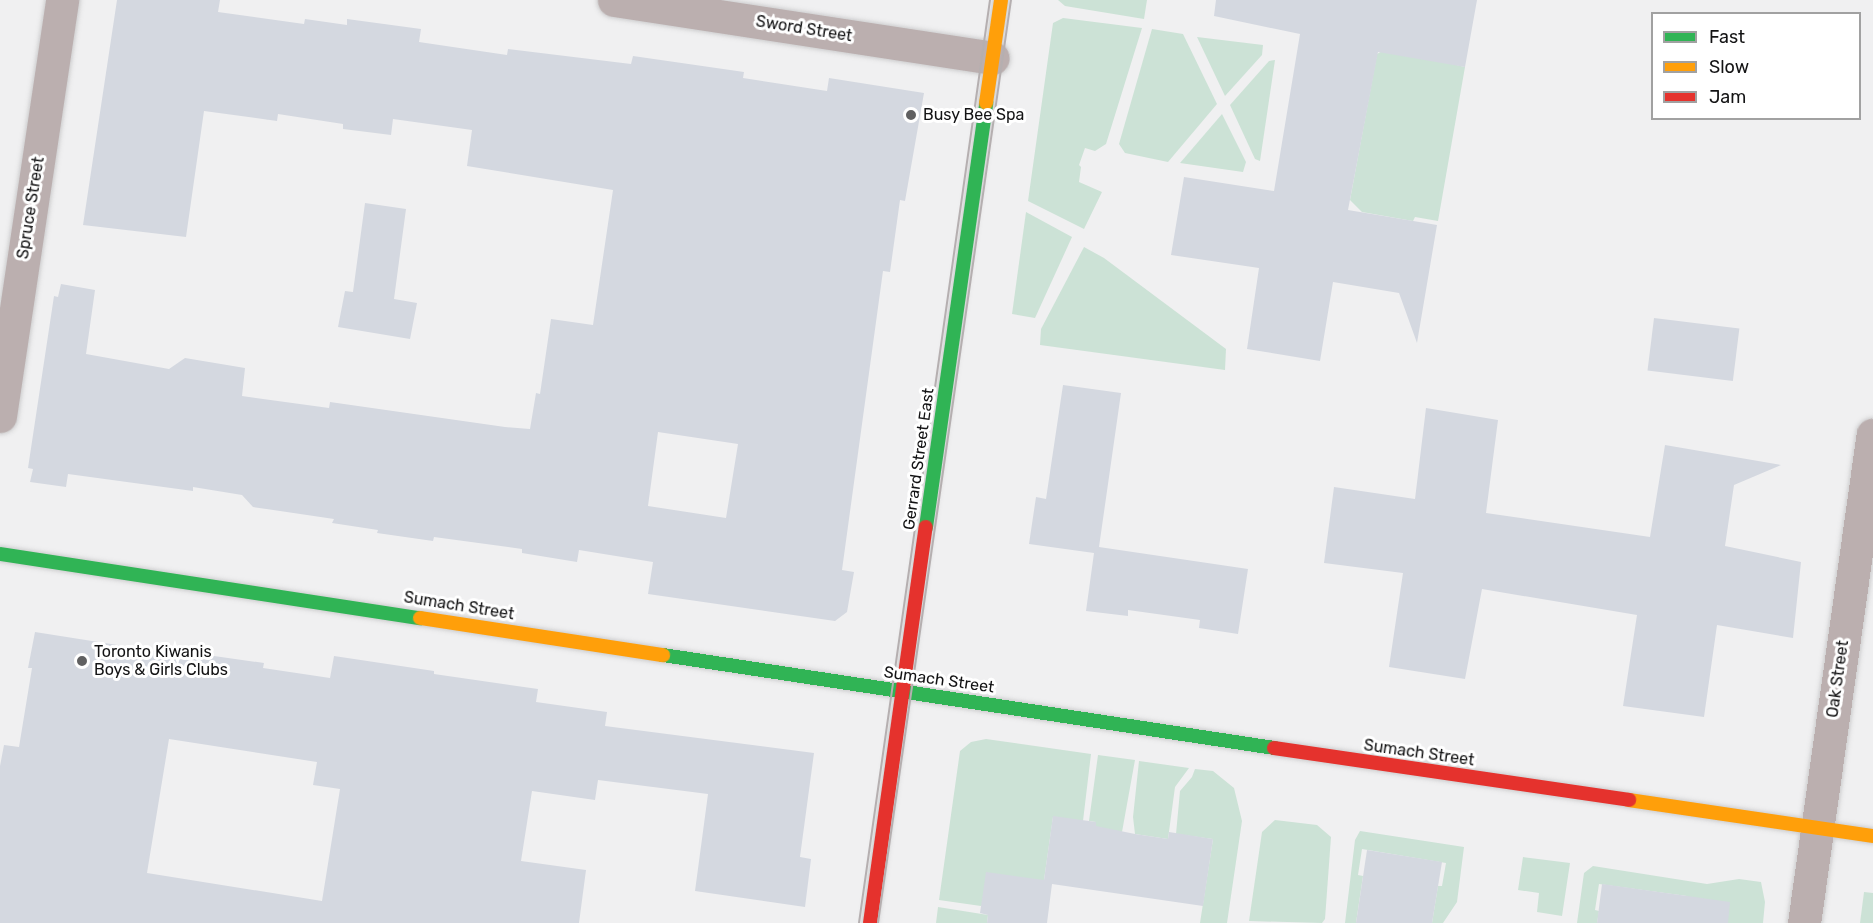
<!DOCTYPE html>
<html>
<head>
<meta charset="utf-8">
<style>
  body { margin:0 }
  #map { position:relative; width:1873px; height:923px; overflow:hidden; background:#f0f0f1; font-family:Rubik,sans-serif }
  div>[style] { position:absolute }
  .green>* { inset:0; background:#cce2d6 }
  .building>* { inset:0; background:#d4d8e0; transform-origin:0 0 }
  .roads { filter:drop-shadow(0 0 2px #cdcdce) drop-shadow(0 0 2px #cdcdce) }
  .street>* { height:33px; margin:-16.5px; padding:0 16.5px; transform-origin:16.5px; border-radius:16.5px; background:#bbafaf }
  .fast>* { height:14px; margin:-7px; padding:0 7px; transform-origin:7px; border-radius:7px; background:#30b455 }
  .slow>* { height:14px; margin:-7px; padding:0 7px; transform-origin:7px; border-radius:7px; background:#ff9f0a }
  .jam>* { height:14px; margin:-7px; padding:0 7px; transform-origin:7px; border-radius:7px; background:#e5322d }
  .tram>* { height:1.5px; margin:-0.75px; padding:0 0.75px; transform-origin:0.75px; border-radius:0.75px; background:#b5afb0 }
  .dots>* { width:16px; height:16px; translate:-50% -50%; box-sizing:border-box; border:3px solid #fff; border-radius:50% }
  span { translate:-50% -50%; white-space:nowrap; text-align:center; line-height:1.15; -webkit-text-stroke:6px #fff; paint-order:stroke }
  .street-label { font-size:16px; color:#131314 }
  .poi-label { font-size:16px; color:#131314 }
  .left { translate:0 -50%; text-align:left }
  .legend { position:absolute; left:1651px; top:12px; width:210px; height:108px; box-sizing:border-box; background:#fff; border:2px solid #a1a1a1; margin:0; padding:8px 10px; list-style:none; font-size:18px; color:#131314 }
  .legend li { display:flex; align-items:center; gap:12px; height:30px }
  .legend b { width:30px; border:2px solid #a1a1a1 }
</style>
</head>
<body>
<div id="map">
  <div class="green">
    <div style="clip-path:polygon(1058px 0,1147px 0,1144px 19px,1065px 6px)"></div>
    <div style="clip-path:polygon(1063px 18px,1142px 28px,1106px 144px,1095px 151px,1085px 148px,1079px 165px,1081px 167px,1079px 182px,1102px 192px,1084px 229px,1028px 201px,1053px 23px)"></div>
    <div style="clip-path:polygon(1152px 29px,1183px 34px,1217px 104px,1168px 162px,1125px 153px,1119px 144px)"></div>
    <div style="clip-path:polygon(1197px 37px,1263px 45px,1262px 55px,1225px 96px)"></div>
    <div style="clip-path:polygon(1386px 49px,1465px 67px,1438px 221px,1415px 217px,1413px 221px,1362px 212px,1350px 200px,1377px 54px)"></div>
    <div style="clip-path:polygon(1275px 60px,1260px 161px,1255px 159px,1230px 105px,1269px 61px)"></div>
    <div style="clip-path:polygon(1222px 114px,1246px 162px,1243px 172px,1180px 163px)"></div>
    <div style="clip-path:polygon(1026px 212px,1072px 237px,1035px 318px,1012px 314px)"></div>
    <div style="clip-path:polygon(1084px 247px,1104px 258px,1226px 349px,1225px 370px,1040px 345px,1041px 329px)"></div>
    <div style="clip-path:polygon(986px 739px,1091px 754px,1083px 821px,1053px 817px,1044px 880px,981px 906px,939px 900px,960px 751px,971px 742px)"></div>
    <div style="clip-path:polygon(1098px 755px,1135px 760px,1122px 832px,1096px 828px,1096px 822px,1089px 821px)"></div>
    <div style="clip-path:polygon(1139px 761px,1189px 768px,1175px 787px,1168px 839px,1135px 834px,1133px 817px)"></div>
    <div style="clip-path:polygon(1195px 769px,1213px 771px,1234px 788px,1242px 821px,1227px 923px,1200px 923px,1213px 839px,1176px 834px,1180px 791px,1192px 777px)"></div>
    <div style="clip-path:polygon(1275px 820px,1317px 825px,1331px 837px,1325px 919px,1322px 923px,1249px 921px,1262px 832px)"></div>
    <div style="clip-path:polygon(1360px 831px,1464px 847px,1457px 902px,1443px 923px,1432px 923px,1438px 886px,1442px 886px,1446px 863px,1362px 849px,1358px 875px,1363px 876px,1356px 923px,1345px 923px,1355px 840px)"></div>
    <div style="clip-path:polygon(1523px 857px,1570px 863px,1562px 916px,1537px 912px,1539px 893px,1518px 890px)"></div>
    <div style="clip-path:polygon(1593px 866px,1707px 884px,1739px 879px,1761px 882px,1765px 902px,1763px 923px,1676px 923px,1687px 896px,1599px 884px,1595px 910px,1599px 911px,1597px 923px,1577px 923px,1584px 873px)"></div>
    <div style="clip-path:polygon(1864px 892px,1873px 893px,1873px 923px,1860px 923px)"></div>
    <div style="clip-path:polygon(938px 907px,988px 915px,987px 923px,936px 923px)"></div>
  </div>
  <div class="building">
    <div style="clip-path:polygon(evenodd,117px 0,220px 0,218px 12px,304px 24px,305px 19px,347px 25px,347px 19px,421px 29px,419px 42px,507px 55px,508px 49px,631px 64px,633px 56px,744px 72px,743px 78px,827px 91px,829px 78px,924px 93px,905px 201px,900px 200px,890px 272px,883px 271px,842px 570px,854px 572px,847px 612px,835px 621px,648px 594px,653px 562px,579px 550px,577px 562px,522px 553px,522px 549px,434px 537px,433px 541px,377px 533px,378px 530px,332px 523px,334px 519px,253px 507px,242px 495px,193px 487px,193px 491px,68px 474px,66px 487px,30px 482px,33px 469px,28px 468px,54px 296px,58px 297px,61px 284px,95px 290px,86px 354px,169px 369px,185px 358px,245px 368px,242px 396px,329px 408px,330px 402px,505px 427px,530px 429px,536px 393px,540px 394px,551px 319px,593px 325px,613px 190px,467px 166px,472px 130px,393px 119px,391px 135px,343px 129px,343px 124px,278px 114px,277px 121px,204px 111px,186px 237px,83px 225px,117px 0,658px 432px,738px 444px,726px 518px,648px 506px,658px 432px)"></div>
    <div style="clip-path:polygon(1216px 0,1477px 0,1465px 67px,1378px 52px,1348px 210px,1437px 225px,1417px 343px,1399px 293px,1333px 282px,1320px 361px,1247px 349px,1259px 268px,1171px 255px,1184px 177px,1274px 191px,1300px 34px,1214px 16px)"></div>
    <div style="clip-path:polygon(365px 203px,406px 209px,394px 299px,417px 303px,410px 339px,338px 327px,345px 291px,353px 292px)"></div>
    <div style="left:1654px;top:318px;width:86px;height:53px;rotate:7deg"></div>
    <div style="clip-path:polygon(1063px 385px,1121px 393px,1099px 547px,1248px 569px,1238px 634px,1199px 628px,1200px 620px,1128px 610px,1128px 616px,1086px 611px,1094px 553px,1029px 544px,1036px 497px,1046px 499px)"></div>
    <div style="clip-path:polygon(1426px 408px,1498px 420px,1486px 513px,1650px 537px,1665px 445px,1781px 465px,1734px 485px,1725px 546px,1801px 562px,1793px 638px,1717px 625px,1704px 717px,1623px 706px,1637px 615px,1482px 589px,1465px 679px,1389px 667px,1403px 573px,1324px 563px,1334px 487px,1415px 499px)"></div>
    <div style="clip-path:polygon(evenodd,35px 632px,206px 659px,207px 655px,264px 663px,263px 668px,330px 678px,334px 656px,434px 671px,434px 674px,538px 689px,536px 702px,607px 712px,605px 726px,814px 753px,800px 857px,811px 859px,805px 907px,695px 891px,708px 794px,598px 780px,595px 800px,532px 791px,521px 861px,586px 870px,579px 923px,0 923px,0 766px,4px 745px,19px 747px,32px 668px,28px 668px,35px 632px,169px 739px,317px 762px,313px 785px,340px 789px,322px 901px,147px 873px,169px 739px)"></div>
    <div style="clip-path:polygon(1053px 816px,1096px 822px,1096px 826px,1135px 834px,1168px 839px,1169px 832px,1213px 839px,1203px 906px,1052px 884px,1047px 923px,987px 923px,988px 915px,980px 913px,986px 872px,1044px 880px)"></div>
    <div style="clip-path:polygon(1367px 850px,1442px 862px,1432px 923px,1356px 923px)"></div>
    <div style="clip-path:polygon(1602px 884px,1730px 902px,1728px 923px,1597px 923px)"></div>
  </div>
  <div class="roads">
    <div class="street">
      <div style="left:614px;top:0;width:383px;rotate:8.7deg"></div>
      <div style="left:0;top:416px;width:421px;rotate:-81.5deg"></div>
      <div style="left:1804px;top:923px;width:493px;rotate:-82deg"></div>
    </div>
    <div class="fast">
      <div style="left:926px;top:527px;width:428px;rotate:-81.9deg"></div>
      <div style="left:0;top:554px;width:425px;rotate:8.7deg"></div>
      <div style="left:663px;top:655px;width:618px;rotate:8.65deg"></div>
    </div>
    <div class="slow">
      <div style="left:986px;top:103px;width:104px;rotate:-81.7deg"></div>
      <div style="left:420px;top:618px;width:246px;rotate:8.7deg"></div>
      <div style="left:1629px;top:800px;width:247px;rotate:8.4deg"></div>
    </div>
    <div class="jam">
      <div style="left:1274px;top:748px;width:359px;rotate:8.3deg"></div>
      <div style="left:870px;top:923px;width:400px;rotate:-82deg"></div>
    </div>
  </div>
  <div class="tram">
    <div style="left:859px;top:923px;width:932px;rotate:-81.92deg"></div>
    <div style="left:878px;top:923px;width:933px;rotate:-81.8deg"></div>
  </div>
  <div class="dots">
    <div style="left:911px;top:115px;background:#606061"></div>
    <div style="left:82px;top:661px;background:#606061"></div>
  </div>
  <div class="street-label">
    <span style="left:804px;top:29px;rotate:9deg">Sword Street</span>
    <span style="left:31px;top:208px;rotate:-81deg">Spruce Street</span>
    <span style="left:919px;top:459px;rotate:-82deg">Gerrard Street East</span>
    <span style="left:459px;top:606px;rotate:9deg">Sumach Street</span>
    <span style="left:1838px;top:679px;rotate:-82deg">Oak Street</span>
    <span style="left:939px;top:680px;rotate:8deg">Sumach Street</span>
    <span style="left:1419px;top:753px;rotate:8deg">Sumach Street</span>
  </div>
  <div class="poi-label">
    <span class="left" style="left:923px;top:115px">Busy Bee Spa</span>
    <span class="left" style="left:94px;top:661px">Toronto Kiwanis<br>Boys &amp; Girls Clubs</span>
  </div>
  <ul class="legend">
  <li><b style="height:8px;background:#30b455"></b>Fast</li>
  <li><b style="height:8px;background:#ff9f0a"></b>Slow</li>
  <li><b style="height:8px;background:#e5322d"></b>Jam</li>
  </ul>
</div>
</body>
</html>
